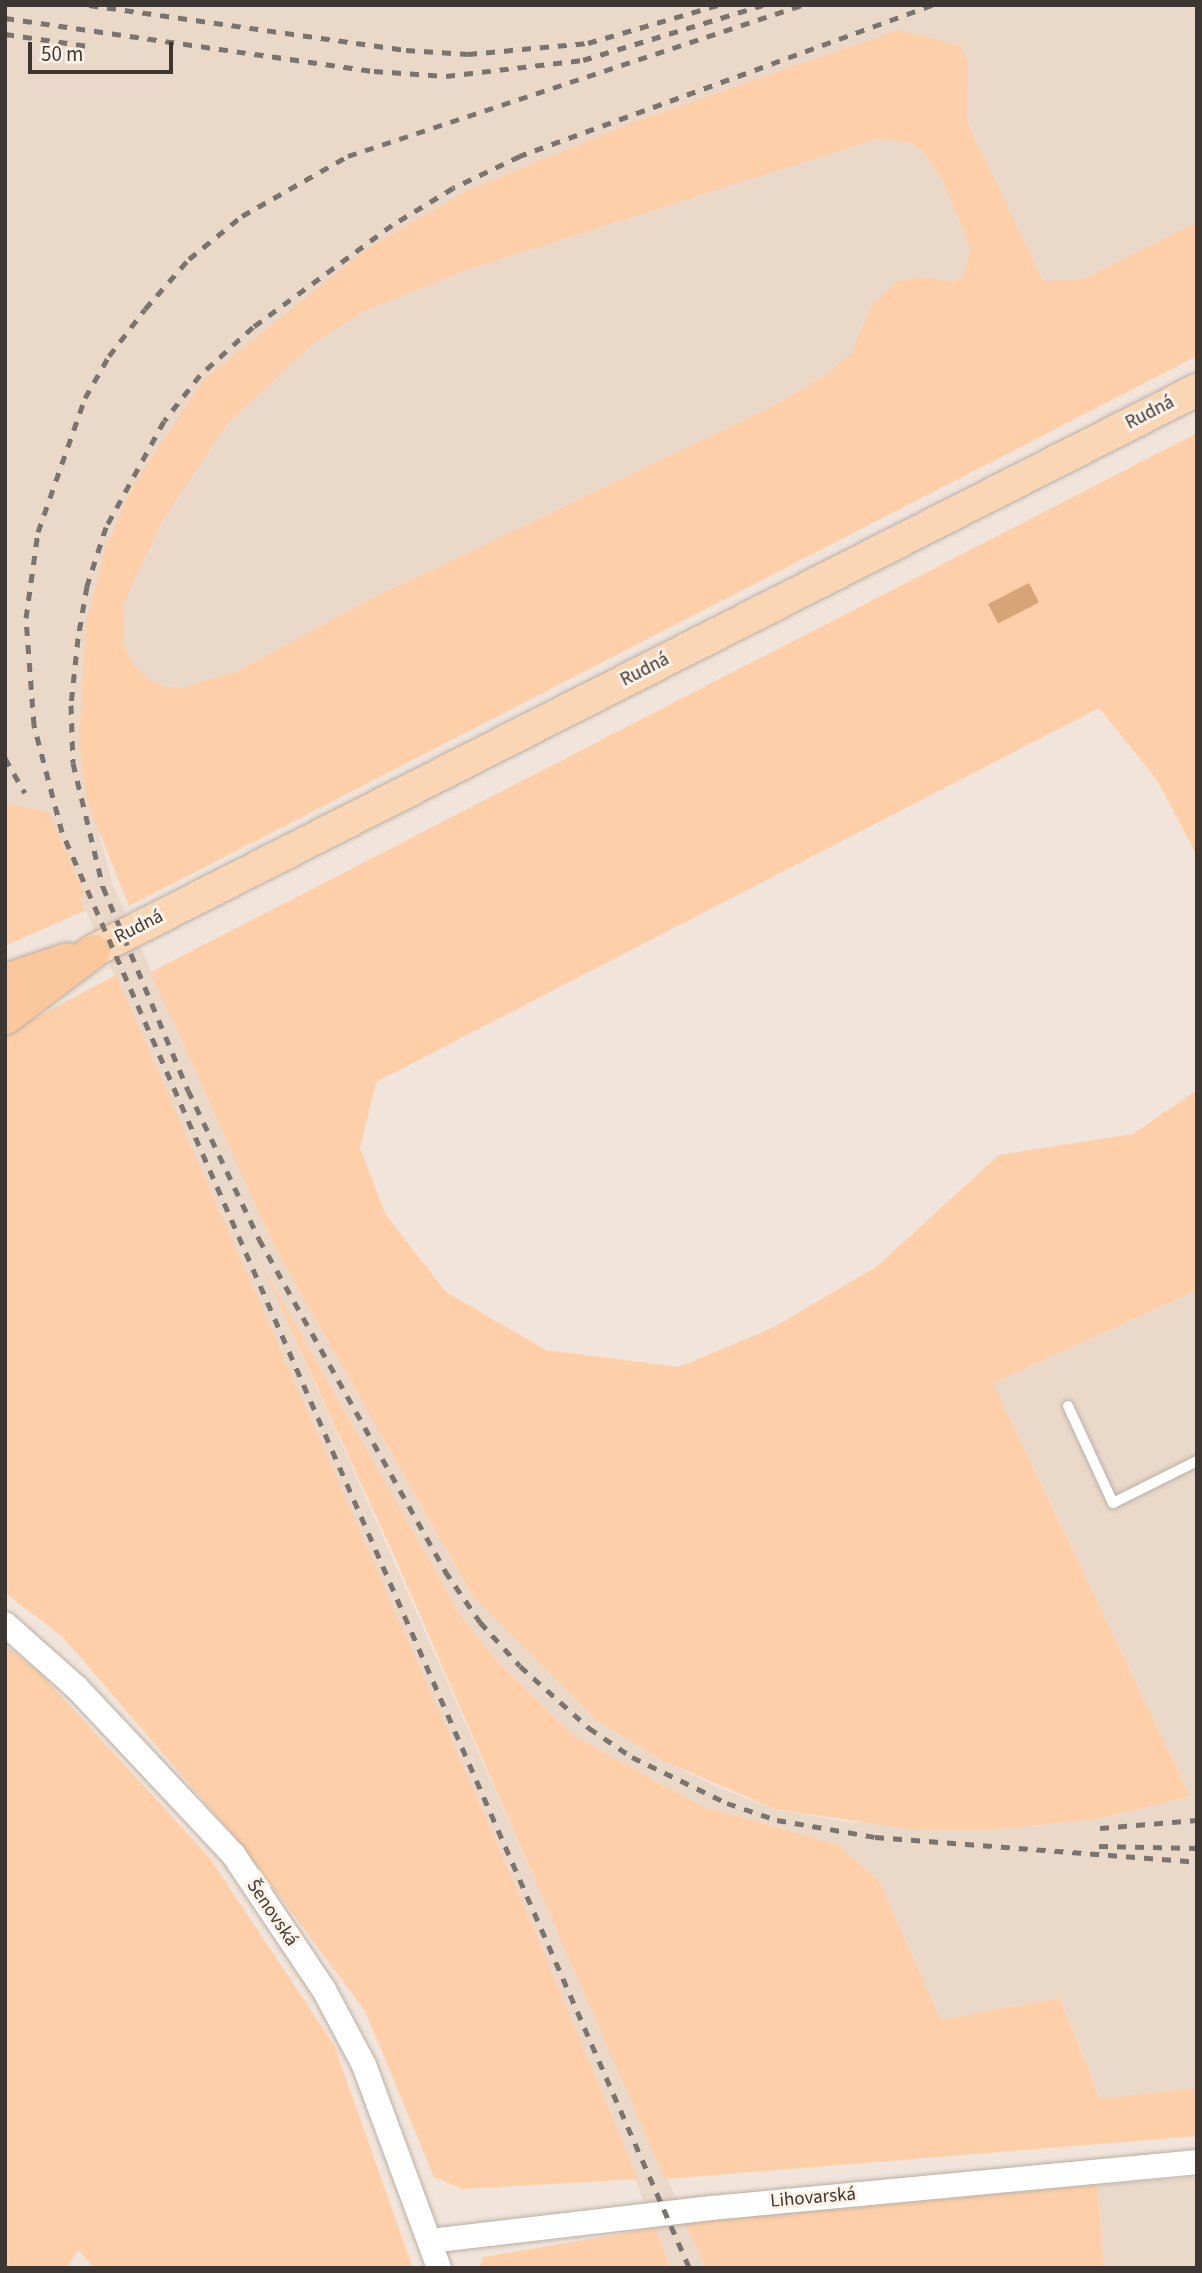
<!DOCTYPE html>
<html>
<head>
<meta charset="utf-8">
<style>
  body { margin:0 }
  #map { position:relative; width:1202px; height:2273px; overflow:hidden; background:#f1e5db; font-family:"Source Sans 3",sans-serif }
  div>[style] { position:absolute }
  .built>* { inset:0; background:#ead8c9 }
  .green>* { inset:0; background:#fecfa8 }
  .building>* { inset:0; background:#d7a477; transform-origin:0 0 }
  .roads { filter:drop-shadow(0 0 2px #baafa5) drop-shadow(0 0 2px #baafa5) }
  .service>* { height:10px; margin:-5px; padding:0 5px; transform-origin:5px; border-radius:5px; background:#fff }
  .tertiary>* { height:24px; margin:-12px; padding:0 12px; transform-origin:12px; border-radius:12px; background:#fff }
  .primary>* { height:32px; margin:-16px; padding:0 16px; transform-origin:16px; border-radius:16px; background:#fbd6b5 }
  .trunk>* { height:33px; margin:-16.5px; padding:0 16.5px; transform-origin:16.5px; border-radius:16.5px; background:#fac89c }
  .rail>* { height:5px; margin-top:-2.5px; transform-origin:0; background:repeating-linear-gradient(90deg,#7b746e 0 9px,transparent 0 18px) }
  span { translate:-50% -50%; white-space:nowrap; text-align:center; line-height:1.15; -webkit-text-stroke:6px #fef2e8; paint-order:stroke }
  .street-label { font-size:19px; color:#3c3733 }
  .frame { position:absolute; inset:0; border:7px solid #3c3733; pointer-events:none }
  .scale { position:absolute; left:28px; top:42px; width:145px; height:32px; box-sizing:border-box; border:4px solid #3c3733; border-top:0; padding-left:9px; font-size:21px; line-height:24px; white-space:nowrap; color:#3c3733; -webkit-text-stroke:5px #fef2e8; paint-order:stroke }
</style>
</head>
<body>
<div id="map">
  <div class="built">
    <div style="clip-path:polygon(5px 5px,1197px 5px,1197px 281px,96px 822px,112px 883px,274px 1246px,472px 1595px,595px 1719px,659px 1759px,720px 1788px,775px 1809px,846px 1822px,988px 1830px,1098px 1819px,1190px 1796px,993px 1383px,1197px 1290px,1197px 2090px,1100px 2099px,1060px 1998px,941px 2021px,879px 1881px,836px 1844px,701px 1806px,573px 1735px,496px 1660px,461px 1616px,265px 1271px,707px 2268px,671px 2268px,520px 1896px,80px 897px,85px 895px,49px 812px,5px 803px)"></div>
    <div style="clip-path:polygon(1197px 2177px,1197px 2268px,1104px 2268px,1097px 2185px)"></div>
  </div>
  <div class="green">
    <div style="clip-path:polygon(evenodd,899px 30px,961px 46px,968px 63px,967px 122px,1043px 281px,1082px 280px,1197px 222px,1197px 356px,129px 906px,87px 801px,79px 744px,86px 623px,106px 547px,132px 487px,203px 380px,365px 250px,466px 191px,634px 122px,899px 30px,879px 138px,911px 143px,925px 153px,943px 181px,971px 248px,963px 278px,953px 282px,921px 277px,897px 282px,872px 305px,852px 352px,826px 375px,772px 407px,367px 601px,238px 671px,182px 688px,166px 687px,150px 681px,134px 665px,124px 645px,123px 604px,163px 519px,227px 424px,311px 345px,362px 312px,466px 270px,879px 138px)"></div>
    <div style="clip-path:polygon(1197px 433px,1197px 856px,1157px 780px,1099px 708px,376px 1082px,360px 1148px,386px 1215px,446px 1292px,546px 1350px,679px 1367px,774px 1327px,876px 1267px,999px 1155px,1133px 1134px,1197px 1090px,1197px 1290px,993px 1383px,1190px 1796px,1098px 1819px,988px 1830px,915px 1830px,775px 1809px,659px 1759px,595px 1719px,472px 1595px,274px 1246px,151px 972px)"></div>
    <div style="clip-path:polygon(5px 803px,49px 812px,85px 895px,80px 898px,86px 910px,5px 946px)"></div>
    <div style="clip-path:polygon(116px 975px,520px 1896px,638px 2179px,462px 2189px,434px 2177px,365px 2011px,239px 1842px,63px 1637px,5px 1593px,5px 1034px)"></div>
    <div style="clip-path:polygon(259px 1260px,461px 1616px,496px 1660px,573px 1735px,701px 1806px,836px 1844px,879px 1881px,941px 2020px,1060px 1998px,1100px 2099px,1197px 2088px,1197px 2136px,665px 2179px,400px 1569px)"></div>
    <div style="clip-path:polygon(5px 1645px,40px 1673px,209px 1857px,334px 2045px,413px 2268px,94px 2268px,78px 2250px,67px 2268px,5px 2268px)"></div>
    <div style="clip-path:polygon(1097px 2185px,1104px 2268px,706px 2268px,685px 2222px)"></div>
    <div style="clip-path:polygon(655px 2228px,671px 2268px,479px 2268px,483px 2257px)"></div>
  </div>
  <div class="building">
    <div style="left:1029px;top:583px;width:22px;height:46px;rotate:63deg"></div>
  </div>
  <div class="roads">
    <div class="service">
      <div style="left:1068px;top:1406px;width:107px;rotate:65.1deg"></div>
      <div style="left:1113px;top:1503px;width:94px;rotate:-26.6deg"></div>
    </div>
    <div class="tertiary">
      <div style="left:5px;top:1624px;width:96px;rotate:41.6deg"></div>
      <div style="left:77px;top:1688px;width:228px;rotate:46.8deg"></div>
      <div style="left:233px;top:1854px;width:164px;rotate:56.2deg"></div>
      <div style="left:324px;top:1990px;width:85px;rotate:61.9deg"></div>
      <div style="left:364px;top:2065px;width:216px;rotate:69.7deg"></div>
      <div style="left:430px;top:2241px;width:284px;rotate:-6.7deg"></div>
      <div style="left:712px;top:2208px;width:487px;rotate:-5.4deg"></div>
    </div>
    <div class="primary">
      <div style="left:93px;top:951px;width:1238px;rotate:-26.94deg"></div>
    </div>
    <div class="trunk">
      <div style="left:5px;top:980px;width:65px;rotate:-18.7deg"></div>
      <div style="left:5px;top:1017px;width:110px;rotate:-36.9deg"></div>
    </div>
  </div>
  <div class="rail">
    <div style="left:89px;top:5px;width:320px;rotate:8.1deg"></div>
    <div style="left:406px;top:50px;width:62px;rotate:3.7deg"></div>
    <div style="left:468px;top:54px;width:121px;rotate:-5.2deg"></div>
    <div style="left:588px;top:43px;width:135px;rotate:-16.3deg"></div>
    <div style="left:932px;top:5px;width:439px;rotate:159.9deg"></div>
    <div style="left:520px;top:156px;width:74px;rotate:154.5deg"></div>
    <div style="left:453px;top:188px;width:71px;rotate:148.8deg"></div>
    <div style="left:392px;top:225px;width:172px;rotate:143.7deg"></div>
    <div style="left:253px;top:327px;width:72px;rotate:137.8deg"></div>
    <div style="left:200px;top:375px;width:58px;rotate:128deg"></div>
    <div style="left:164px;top:421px;width:121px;rotate:118.7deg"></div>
    <div style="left:106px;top:527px;width:62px;rotate:107.9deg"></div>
    <div style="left:87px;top:586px;width:53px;rotate:99.8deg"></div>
    <div style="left:78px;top:638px;width:67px;rotate:96deg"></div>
    <div style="left:71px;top:705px;width:58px;rotate:88deg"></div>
    <div style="left:73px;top:763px;width:128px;rotate:76.4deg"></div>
    <div style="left:103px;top:887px;width:220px;rotate:67.3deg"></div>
    <div style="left:188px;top:1090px;width:165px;rotate:64.5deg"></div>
    <div style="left:259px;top:1239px;width:381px;rotate:60.7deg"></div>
    <div style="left:445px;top:1571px;width:62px;rotate:55.5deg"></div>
    <div style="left:480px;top:1622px;width:59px;rotate:47.7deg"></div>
    <div style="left:520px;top:1666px;width:93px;rotate:41.9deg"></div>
    <div style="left:589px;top:1728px;width:52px;rotate:34deg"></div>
    <div style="left:632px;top:1757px;width:106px;rotate:25.8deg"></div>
    <div style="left:727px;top:1803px;width:53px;rotate:18.8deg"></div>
    <div style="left:777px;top:1820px;width:99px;rotate:9.8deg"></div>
    <div style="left:875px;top:1837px;width:323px;rotate:4.4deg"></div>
    <div style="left:5px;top:18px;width:373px;rotate:8.2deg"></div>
    <div style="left:374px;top:71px;width:72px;rotate:4deg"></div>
    <div style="left:446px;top:76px;width:138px;rotate:-6.7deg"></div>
    <div style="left:583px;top:60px;width:188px;rotate:-17deg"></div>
    <div style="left:5px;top:34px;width:84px;rotate:8.2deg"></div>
    <div style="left:5px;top:758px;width:40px;rotate:60.3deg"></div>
    <div style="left:1100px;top:1828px;width:97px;rotate:-4.7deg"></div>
    <div style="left:1099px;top:1846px;width:98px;rotate:1.2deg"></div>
    <div style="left:689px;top:2267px;width:1566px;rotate:-113.6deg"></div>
    <div style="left:62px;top:832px;width:111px;rotate:-104.7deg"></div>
    <div style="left:34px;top:725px;width:107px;rotate:-94.3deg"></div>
    <div style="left:26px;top:618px;width:87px;rotate:-82.1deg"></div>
    <div style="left:38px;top:532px;width:142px;rotate:-70.7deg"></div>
    <div style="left:85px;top:398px;width:48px;rotate:-60.3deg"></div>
    <div style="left:109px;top:356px;width:59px;rotate:-52.5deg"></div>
    <div style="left:145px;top:309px;width:67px;rotate:-48.7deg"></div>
    <div style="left:189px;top:259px;width:68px;rotate:-39.1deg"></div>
    <div style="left:242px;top:216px;width:122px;rotate:-29.5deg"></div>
    <div style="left:348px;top:156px;width:479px;rotate:-18.4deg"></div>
  </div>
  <div class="street-label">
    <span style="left:1150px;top:413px;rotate:-27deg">Rudná</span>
    <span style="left:645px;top:670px;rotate:-27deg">Rudná</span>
    <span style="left:139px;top:927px;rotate:-27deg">Rudná</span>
    <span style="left:272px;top:1913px;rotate:56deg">Šenovská</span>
    <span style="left:813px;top:2198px;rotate:-5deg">Lihovarská</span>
  </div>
  <div class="frame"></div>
  <div class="scale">50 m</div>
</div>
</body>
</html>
